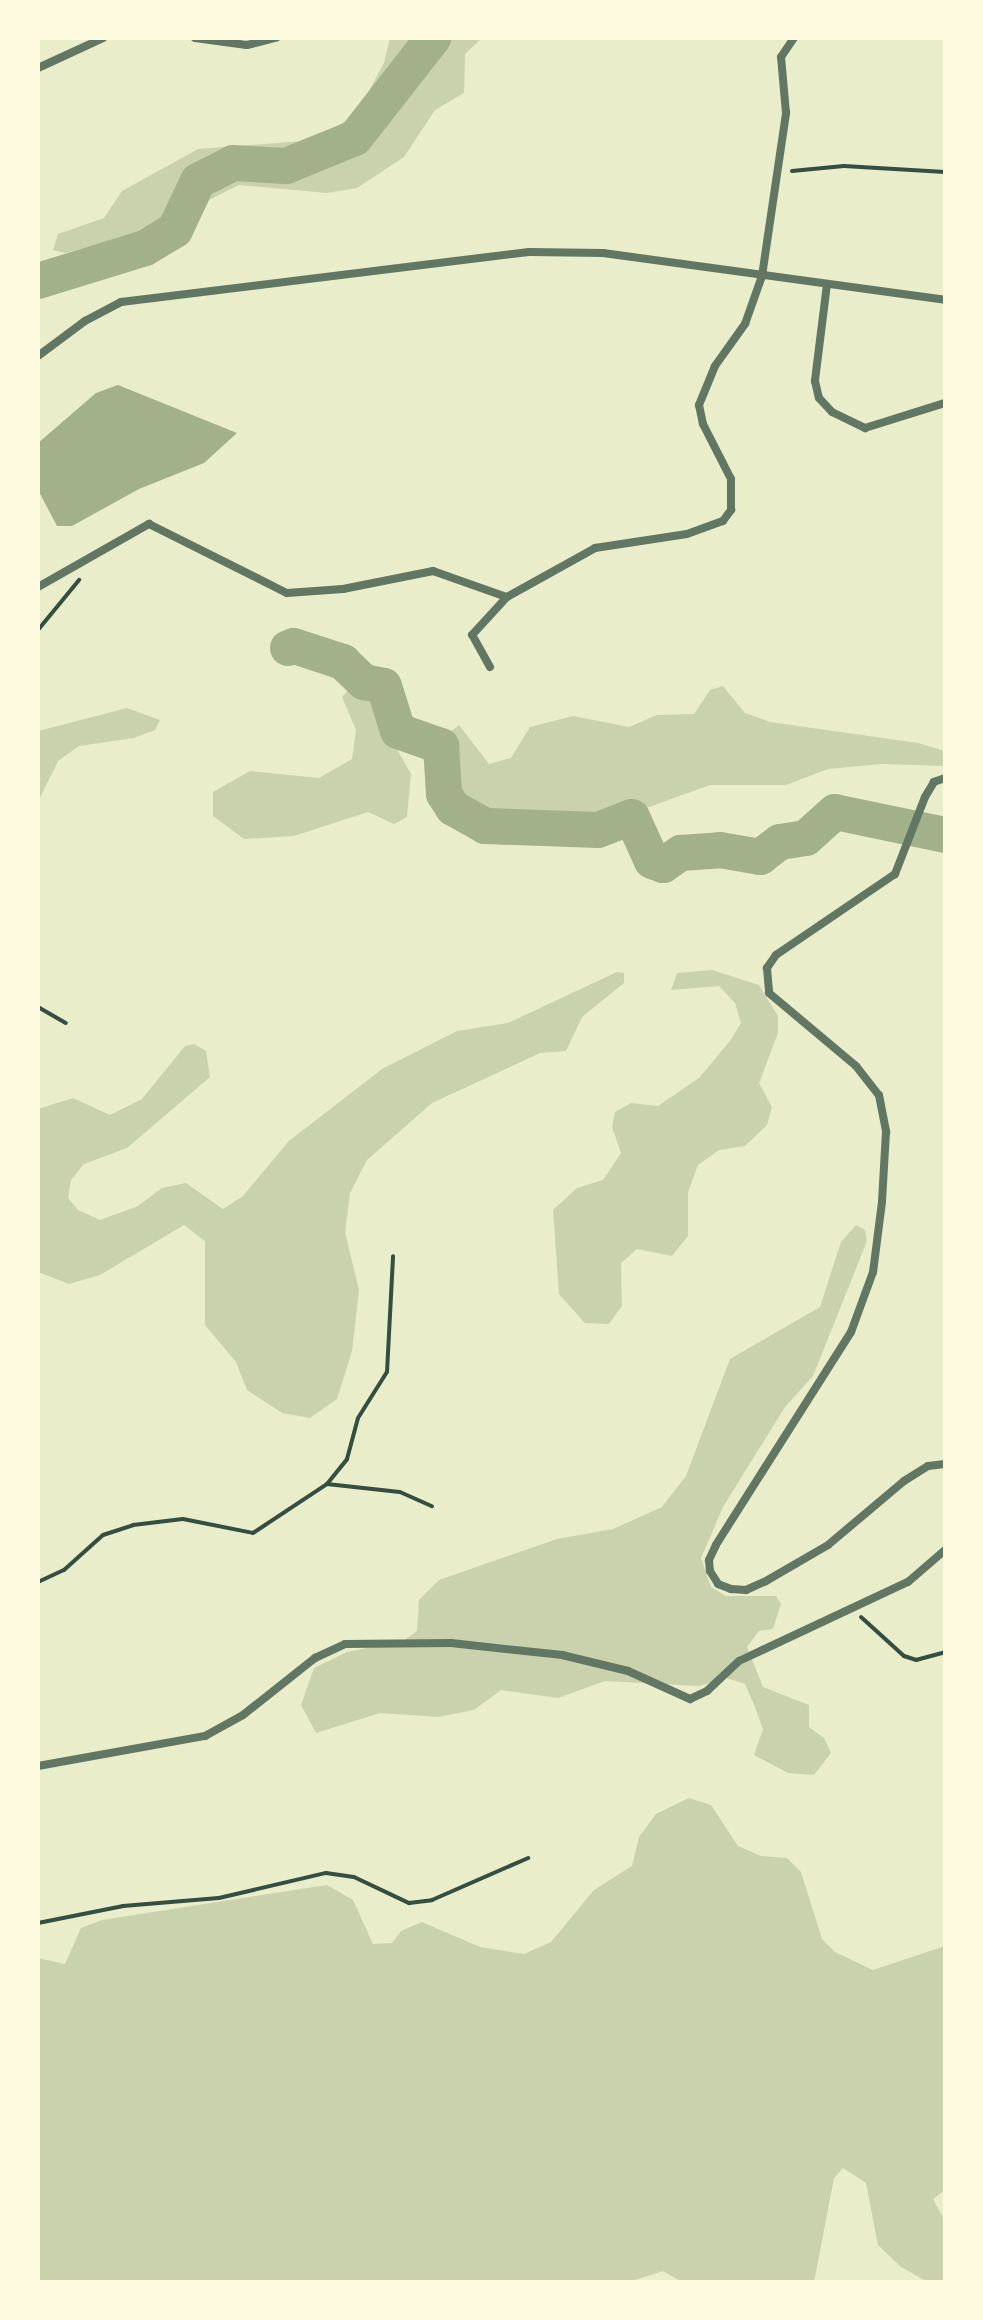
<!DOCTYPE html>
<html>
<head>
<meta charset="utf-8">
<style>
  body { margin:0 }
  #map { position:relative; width:983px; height:2320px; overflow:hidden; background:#e9edc9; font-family:"Space Grotesk",sans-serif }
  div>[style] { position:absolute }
  .green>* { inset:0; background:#cad2ad }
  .water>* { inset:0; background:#a3b18a }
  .river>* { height:36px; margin:-18px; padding:0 18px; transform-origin:18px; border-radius:18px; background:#a3b18a }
  .path>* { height:4px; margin:-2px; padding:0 2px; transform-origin:2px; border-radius:2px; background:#344e41 }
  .minor>* { height:8px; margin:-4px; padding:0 4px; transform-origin:4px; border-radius:4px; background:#617663 }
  span { translate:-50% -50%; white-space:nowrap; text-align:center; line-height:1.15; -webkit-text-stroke:6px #fefae0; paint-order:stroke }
  .frame { position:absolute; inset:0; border:40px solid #fefae0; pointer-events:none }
</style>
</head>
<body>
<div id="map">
  <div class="green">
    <div style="clip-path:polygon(390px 38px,482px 38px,465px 54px,464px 93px,435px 110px,404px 157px,357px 188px,327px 193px,239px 185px,145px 232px,65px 253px,53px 250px,58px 234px,104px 218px,122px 191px,198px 149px,317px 140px,357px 113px,384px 63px)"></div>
    <div style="clip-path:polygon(355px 683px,375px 699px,382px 723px,411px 774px,407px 817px,394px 824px,368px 812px,294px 836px,244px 839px,213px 816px,213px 792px,250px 771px,319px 778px,352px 759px,356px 730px,342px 697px)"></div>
    <div style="clip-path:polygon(723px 686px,745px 713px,770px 722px,918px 743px,945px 751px,945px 766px,882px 764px,828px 769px,786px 785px,710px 785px,602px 824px,502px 827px,462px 805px,450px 791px,445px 736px,459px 725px,489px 764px,511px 758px,530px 727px,573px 716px,629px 727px,657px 715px,694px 714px,710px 690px)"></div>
    <div style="clip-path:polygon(127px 708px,160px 720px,155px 730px,134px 738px,79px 746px,58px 761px,38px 802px,38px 731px)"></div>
    <div style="clip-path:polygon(712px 970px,759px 985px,778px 1016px,778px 1033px,759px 1083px,772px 1107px,767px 1125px,745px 1146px,719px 1150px,698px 1165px,688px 1192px,688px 1236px,672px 1256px,637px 1249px,621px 1263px,622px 1306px,609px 1324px,585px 1323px,559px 1294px,553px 1210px,577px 1188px,603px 1180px,621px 1153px,612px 1127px,615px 1112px,631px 1103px,658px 1106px,699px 1078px,730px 1041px,741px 1023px,735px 1003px,719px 986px,671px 990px,677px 973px)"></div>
    <div style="clip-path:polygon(617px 972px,624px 973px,624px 983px,582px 1017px,566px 1051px,540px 1053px,432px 1103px,367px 1160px,350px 1193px,345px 1232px,359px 1290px,352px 1351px,337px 1399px,310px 1418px,282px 1413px,247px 1390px,236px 1362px,205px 1325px,205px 1241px,184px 1225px,100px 1275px,69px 1284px,38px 1272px,38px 1109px,73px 1098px,110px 1115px,142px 1099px,185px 1046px,194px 1044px,206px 1051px,210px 1077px,127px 1148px,84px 1164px,71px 1180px,68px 1198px,78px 1210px,100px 1220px,138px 1206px,162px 1188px,186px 1183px,223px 1209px,243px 1196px,289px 1141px,382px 1069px,457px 1031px,508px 1023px)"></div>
    <div style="clip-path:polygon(856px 1225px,865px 1230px,867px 1241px,813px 1376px,785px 1407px,723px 1507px,701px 1558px,711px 1587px,726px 1596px,776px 1596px,781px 1604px,773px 1629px,759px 1631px,747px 1647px,763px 1687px,809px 1705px,809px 1727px,824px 1738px,831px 1753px,814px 1775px,788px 1773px,754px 1755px,763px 1729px,755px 1707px,745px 1684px,726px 1678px,699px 1686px,605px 1681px,558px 1698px,501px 1690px,474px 1710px,438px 1717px,380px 1713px,316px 1733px,301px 1705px,314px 1668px,347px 1652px,403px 1641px,417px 1631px,419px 1600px,439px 1580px,557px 1539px,613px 1529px,662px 1507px,686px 1476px,730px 1359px,820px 1307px,841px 1242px)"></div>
    <div style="clip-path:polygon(689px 1798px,711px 1805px,738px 1846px,761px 1856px,787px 1858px,801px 1872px,822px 1939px,835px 1952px,873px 1970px,945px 1946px,945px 2190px,933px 2199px,945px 2221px,945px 2282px,928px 2282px,901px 2267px,878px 2245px,866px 2183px,843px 2168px,834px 2178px,814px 2282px,682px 2282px,663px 2271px,629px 2282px,38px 2282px,38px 1958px,65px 1964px,81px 1928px,102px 1920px,327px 1885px,353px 1900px,373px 1944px,392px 1943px,401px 1931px,422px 1922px,480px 1947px,524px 1954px,551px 1942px,594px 1890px,632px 1866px,639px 1837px,656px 1814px)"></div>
  </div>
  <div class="water">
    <div style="clip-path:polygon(118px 385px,237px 433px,204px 463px,139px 489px,72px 526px,57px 526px,38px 490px,38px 443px,96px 393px)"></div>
  </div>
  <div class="river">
    <div style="left:38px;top:281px;width:112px;rotate:-17.1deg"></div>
    <div style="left:145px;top:248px;width:35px;rotate:-31deg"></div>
    <div style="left:175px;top:230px;width:54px;rotate:-64.9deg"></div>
    <div style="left:198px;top:181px;width:39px;rotate:-27deg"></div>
    <div style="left:233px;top:163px;width:53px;rotate:3.2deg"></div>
    <div style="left:286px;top:166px;width:74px;rotate:-22.1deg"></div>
    <div style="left:355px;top:138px;width:127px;rotate:-52deg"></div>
    <div style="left:288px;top:648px;width:6px;rotate:-18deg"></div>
    <div style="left:294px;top:646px;width:52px;rotate:18.1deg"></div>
    <div style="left:343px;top:662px;width:29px;rotate:44deg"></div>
    <div style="left:364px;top:682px;width:20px;rotate:11deg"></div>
    <div style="left:384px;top:686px;width:47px;rotate:72.7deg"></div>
    <div style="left:398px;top:731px;width:46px;rotate:19.2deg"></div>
    <div style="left:441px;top:746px;width:48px;rotate:86.4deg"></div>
    <div style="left:444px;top:794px;width:17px;rotate:57deg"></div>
    <div style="left:453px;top:808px;width:37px;rotate:29deg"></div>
    <div style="left:485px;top:826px;width:113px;rotate:2deg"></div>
    <div style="left:598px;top:830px;width:36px;rotate:-21deg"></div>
    <div style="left:632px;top:817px;width:48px;rotate:65.6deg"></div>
    <div style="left:652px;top:861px;width:12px;rotate:20deg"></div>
    <div style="left:663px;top:865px;width:22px;rotate:-34deg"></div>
    <div style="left:681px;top:853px;width:39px;rotate:-4deg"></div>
    <div style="left:720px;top:850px;width:41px;rotate:9.9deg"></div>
    <div style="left:760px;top:857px;width:25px;rotate:-37deg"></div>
    <div style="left:780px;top:842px;width:26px;rotate:-9deg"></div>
    <div style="left:806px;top:838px;width:39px;rotate:-42deg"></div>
    <div style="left:835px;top:812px;width:112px;rotate:11.8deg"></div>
  </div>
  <div class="path">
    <div style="left:792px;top:171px;width:52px;rotate:-5.5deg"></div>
    <div style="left:844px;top:166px;width:101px;rotate:3.4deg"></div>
    <div style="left:38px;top:630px;width:65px;rotate:-50.6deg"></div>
    <div style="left:38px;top:1007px;width:32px;rotate:30deg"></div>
    <div style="left:327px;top:1484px;width:73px;rotate:6.3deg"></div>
    <div style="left:400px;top:1492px;width:35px;rotate:24deg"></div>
    <div style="left:38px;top:1582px;width:29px;rotate:-25deg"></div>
    <div style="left:64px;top:1570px;width:52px;rotate:-41.9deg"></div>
    <div style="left:103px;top:1535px;width:32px;rotate:-18deg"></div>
    <div style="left:133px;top:1525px;width:50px;rotate:-6.8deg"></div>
    <div style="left:183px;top:1519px;width:71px;rotate:11.3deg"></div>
    <div style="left:253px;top:1533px;width:89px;rotate:-33.5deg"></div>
    <div style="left:327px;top:1484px;width:32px;rotate:-51deg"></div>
    <div style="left:347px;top:1459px;width:42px;rotate:-75deg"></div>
    <div style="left:358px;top:1418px;width:54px;rotate:-57.8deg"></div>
    <div style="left:387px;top:1372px;width:116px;rotate:-87deg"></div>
    <div style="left:861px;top:1617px;width:58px;rotate:42.2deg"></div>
    <div style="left:904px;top:1656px;width:13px;rotate:18deg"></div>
    <div style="left:916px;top:1660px;width:30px;rotate:-15deg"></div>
    <div style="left:38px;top:1923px;width:87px;rotate:-11.3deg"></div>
    <div style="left:123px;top:1906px;width:96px;rotate:-4.8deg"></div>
    <div style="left:219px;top:1898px;width:110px;rotate:-13.2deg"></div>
    <div style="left:326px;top:1873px;width:28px;rotate:8deg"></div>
    <div style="left:354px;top:1877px;width:61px;rotate:25.3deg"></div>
    <div style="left:409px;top:1903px;width:23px;rotate:-7deg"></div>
    <div style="left:432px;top:1900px;width:105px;rotate:-23.6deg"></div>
  </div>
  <div class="minor">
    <div style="left:195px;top:38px;width:52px;rotate:7.7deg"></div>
    <div style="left:247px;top:45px;width:30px;rotate:-14deg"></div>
    <div style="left:38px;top:68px;width:72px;rotate:-24.8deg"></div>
    <div style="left:827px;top:284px;width:98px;rotate:97.1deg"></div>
    <div style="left:815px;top:381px;width:17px;rotate:77deg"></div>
    <div style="left:819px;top:398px;width:19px;rotate:47deg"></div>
    <div style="left:832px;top:412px;width:37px;rotate:26deg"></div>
    <div style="left:865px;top:428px;width:84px;rotate:-17.4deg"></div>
    <div style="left:38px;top:356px;width:59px;rotate:-36.7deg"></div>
    <div style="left:85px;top:321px;width:41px;rotate:-27.8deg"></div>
    <div style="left:121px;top:302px;width:411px;rotate:-7deg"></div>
    <div style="left:529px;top:252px;width:74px;rotate:0.8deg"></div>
    <div style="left:603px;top:253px;width:345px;rotate:7.8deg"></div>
    <div style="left:38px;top:587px;width:128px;rotate:-29.6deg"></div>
    <div style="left:149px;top:524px;width:154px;rotate:26.6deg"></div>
    <div style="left:287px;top:593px;width:56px;rotate:-4.1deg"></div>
    <div style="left:343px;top:589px;width:92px;rotate:-11.3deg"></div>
    <div style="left:433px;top:571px;width:78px;rotate:19.4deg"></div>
    <div style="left:507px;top:597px;width:101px;rotate:-29.1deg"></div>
    <div style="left:595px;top:548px;width:93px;rotate:-8.7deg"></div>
    <div style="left:687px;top:534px;width:38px;rotate:-20deg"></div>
    <div style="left:723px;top:521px;width:14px;rotate:-54deg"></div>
    <div style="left:731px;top:510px;width:31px;rotate:-90deg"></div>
    <div style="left:731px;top:479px;width:62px;rotate:-117deg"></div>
    <div style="left:703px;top:424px;width:19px;rotate:-102deg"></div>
    <div style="left:699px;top:405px;width:42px;rotate:-67.7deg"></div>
    <div style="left:715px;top:366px;width:52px;rotate:-54.5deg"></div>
    <div style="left:745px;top:324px;width:51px;rotate:-70.5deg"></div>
    <div style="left:762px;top:276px;width:165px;rotate:-81.6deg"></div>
    <div style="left:786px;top:113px;width:56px;rotate:-95.1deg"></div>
    <div style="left:781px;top:57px;width:23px;rotate:-56deg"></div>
    <div style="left:490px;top:667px;width:37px;rotate:-119deg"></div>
    <div style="left:472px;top:635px;width:52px;rotate:-47.4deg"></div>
    <div style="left:945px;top:778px;width:12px;rotate:160deg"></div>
    <div style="left:934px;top:782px;width:17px;rotate:121deg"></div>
    <div style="left:925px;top:797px;width:83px;rotate:111.3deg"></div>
    <div style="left:895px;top:874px;width:144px;rotate:145.8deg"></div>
    <div style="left:776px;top:955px;width:16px;rotate:125deg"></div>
    <div style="left:767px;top:968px;width:25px;rotate:85deg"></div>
    <div style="left:769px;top:993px;width:114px;rotate:40deg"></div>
    <div style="left:856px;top:1066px;width:37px;rotate:52deg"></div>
    <div style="left:879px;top:1095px;width:38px;rotate:79deg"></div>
    <div style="left:886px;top:1132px;width:70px;rotate:93.3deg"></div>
    <div style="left:882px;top:1202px;width:71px;rotate:97.3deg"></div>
    <div style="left:873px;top:1272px;width:64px;rotate:110.1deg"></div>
    <div style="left:851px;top:1332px;width:252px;rotate:122.4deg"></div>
    <div style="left:716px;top:1545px;width:17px;rotate:115deg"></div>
    <div style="left:709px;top:1560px;width:11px;rotate:85deg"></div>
    <div style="left:710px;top:1571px;width:15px;rotate:58deg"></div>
    <div style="left:718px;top:1584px;width:14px;rotate:21deg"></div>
    <div style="left:731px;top:1589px;width:15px;rotate:4deg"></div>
    <div style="left:746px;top:1590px;width:22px;rotate:-24deg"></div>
    <div style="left:766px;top:1581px;width:72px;rotate:-30.1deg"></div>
    <div style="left:828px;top:1545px;width:99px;rotate:-40.1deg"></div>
    <div style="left:904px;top:1481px;width:28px;rotate:-32deg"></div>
    <div style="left:928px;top:1466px;width:17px;rotate:-7deg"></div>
    <div style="left:38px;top:1766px;width:170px;rotate:-10.2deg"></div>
    <div style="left:205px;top:1736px;width:43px;rotate:-28.9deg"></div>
    <div style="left:243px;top:1715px;width:92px;rotate:-38.4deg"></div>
    <div style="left:315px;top:1658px;width:33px;rotate:-25deg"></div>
    <div style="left:345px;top:1644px;width:106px;rotate:-0.5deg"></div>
    <div style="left:451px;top:1643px;width:112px;rotate:6.2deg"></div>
    <div style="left:562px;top:1655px;width:68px;rotate:13.6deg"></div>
    <div style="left:628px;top:1671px;width:68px;rotate:24.3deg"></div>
    <div style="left:690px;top:1699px;width:19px;rotate:-25deg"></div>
    <div style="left:707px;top:1691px;width:44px;rotate:-43.2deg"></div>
    <div style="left:739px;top:1661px;width:187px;rotate:-25.1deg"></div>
    <div style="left:908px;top:1582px;width:49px;rotate:-40.9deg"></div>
  </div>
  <div class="frame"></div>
</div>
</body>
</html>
